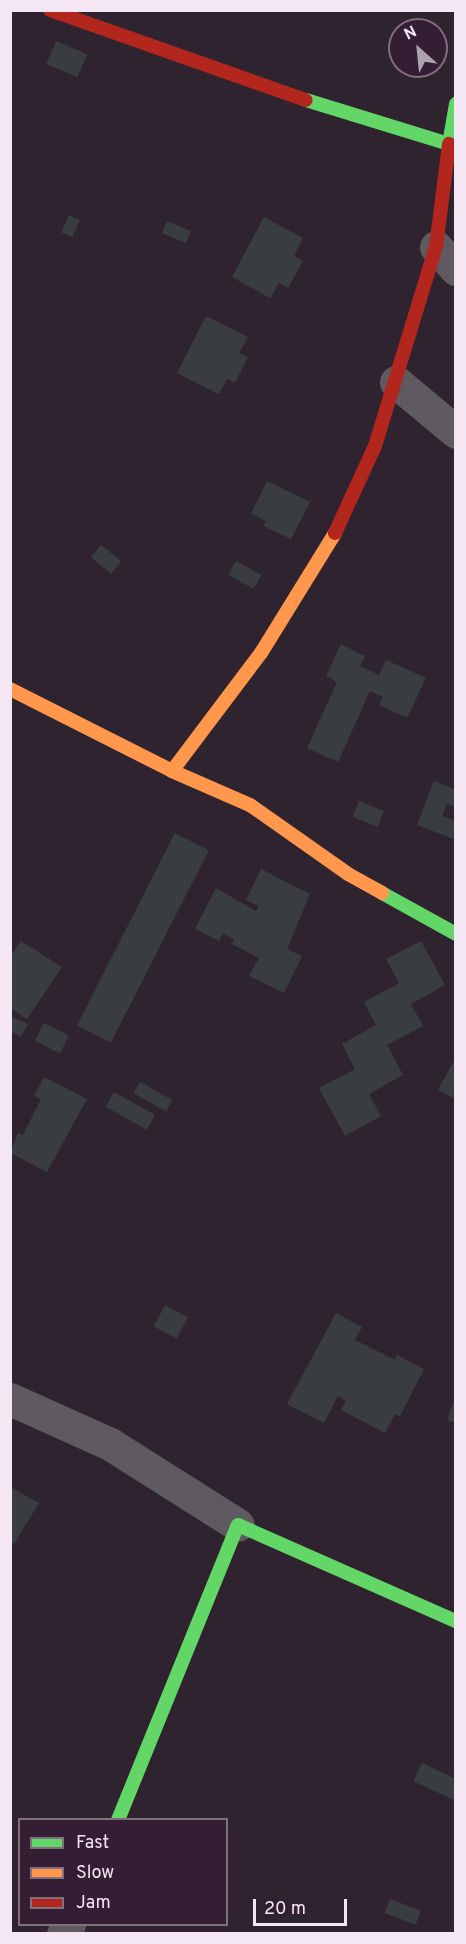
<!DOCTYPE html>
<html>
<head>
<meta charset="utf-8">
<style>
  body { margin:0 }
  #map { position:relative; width:466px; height:1944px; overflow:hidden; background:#2e232e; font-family:Overpass,sans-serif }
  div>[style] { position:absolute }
  .building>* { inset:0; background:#3a3d40; transform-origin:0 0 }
  .street>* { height:33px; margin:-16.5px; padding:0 16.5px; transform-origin:16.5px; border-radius:16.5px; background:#5f5a5f }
  .fast>* { height:14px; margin:-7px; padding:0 7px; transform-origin:7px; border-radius:7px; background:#63d668 }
  .slow>* { height:14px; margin:-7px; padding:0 7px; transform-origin:7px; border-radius:7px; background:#ff974d }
  .jam>* { height:14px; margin:-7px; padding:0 7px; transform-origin:7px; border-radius:7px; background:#b3261e }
  span { translate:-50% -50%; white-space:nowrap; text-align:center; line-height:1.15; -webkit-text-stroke:4.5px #331e33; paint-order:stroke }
  .frame { position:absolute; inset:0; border:12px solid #f5e6f4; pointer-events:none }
  .legend { position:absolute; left:18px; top:1818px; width:210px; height:108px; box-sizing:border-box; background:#331e33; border:2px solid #816e80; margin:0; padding:8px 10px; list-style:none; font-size:18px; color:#f5e6f4 }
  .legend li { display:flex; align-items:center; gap:12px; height:30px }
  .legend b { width:30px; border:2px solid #816e80 }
  .north { position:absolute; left:388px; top:18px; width:60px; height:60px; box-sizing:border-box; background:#331e33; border:2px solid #816e80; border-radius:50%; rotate:333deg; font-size:16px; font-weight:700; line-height:24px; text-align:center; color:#f5e6f4 }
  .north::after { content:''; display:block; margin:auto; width:21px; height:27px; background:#afa2af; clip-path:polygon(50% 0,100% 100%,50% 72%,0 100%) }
  .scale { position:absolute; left:253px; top:1899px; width:94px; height:27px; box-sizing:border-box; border:3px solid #f5e6f4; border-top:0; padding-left:8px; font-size:18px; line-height:21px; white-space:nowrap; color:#f5e6f4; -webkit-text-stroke:4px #331e33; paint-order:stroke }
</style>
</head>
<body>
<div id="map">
  <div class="building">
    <div style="left:56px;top:41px;width:34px;height:25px;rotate:23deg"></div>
    <div style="left:69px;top:215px;width:12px;height:19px;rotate:24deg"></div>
    <div style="clip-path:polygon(264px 217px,303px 238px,294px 256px,303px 261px,288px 288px,279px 283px,270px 298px,232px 277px)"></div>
    <div style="left:167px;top:221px;width:26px;height:13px;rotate:23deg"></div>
    <div style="clip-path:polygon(206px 316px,248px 337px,239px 353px,248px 357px,235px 383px,227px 379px,219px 394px,177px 373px)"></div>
    <div style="clip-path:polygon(267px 481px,310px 502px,291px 539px,263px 526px,266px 521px,251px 514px)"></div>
    <div style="left:101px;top:545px;width:26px;height:16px;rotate:39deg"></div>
    <div style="left:236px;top:561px;width:29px;height:16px;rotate:29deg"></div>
    <div style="clip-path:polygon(341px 644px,365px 656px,360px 666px,379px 675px,386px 660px,426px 678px,407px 718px,379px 705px,383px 697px,370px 691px,338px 762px,307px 748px,337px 682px,326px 676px)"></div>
    <div style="clip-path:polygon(434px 781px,456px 790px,456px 807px,447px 804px,442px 816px,456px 821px,456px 840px,417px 825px)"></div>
    <div style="left:359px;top:801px;width:27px;height:17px;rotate:22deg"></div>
    <div style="left:175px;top:833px;width:38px;height:216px;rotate:27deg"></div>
    <div style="clip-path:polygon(261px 869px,310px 894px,287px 949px,302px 956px,284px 993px,249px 976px,259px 958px,232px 944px,234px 940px,223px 933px,219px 941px,195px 929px,216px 888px,256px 911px,259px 906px,246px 900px)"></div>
    <div style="clip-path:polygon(21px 941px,62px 967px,27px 1019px,10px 1008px,10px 957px)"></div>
    <div style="clip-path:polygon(421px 941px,445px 985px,411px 1004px,423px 1026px,387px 1045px,403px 1075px,369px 1094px,381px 1116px,345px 1136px,319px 1088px,355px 1069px,342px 1044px,376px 1025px,364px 1002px,399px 983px,386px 959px)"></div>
    <div style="clip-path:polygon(10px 1016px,28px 1024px,21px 1037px,10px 1031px)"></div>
    <div style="left:44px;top:1023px;width:28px;height:20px;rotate:27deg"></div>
    <div style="clip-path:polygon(456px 1057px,456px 1099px,438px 1090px)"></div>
    <div style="clip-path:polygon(44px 1077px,87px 1099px,47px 1172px,10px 1153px,18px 1133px,23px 1135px,41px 1099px,34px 1096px)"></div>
    <div style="left:140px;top:1082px;width:37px;height:13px;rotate:29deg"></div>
    <div style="left:114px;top:1092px;width:47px;height:17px;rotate:29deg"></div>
    <div style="left:165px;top:1305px;width:26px;height:24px;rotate:28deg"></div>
    <div style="clip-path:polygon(336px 1313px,362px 1327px,355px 1340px,395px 1360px,397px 1355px,424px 1369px,400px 1416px,395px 1414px,385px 1433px,341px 1410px,346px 1401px,338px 1396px,324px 1423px,287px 1404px)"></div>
    <div style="clip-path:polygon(455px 1398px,456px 1398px,456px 1423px,447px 1420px)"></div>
    <div style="clip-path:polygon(10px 1487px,39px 1503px,14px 1544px,10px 1542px)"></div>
    <div style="clip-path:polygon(422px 1763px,456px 1779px,456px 1801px,413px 1781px)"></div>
    <div style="left:390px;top:1899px;width:33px;height:15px;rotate:21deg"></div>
  </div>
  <div class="street">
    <div style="left:436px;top:247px;width:30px;rotate:48deg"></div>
    <div style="left:396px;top:382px;width:78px;rotate:39.8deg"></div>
    <div style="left:10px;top:1399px;width:110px;rotate:24.2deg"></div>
    <div style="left:110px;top:1444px;width:151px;rotate:32.3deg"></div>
    <div style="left:63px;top:1934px;width:12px;rotate:-59deg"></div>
  </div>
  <div class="fast">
    <div style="left:306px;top:100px;width:150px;rotate:17.1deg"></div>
    <div style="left:449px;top:144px;width:41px;rotate:-80.1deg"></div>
    <div style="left:382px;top:893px;width:85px;rotate:29deg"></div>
    <div style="left:118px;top:1820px;width:318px;rotate:-67.9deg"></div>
    <div style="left:238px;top:1525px;width:238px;rotate:23.8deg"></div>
  </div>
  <div class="slow">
    <div style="left:10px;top:689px;width:182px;rotate:26.8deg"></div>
    <div style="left:172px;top:771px;width:85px;rotate:23.6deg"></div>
    <div style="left:250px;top:805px;width:120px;rotate:35.1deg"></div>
    <div style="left:348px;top:874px;width:39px;rotate:29deg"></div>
    <div style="left:172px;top:771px;width:148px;rotate:-53deg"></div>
    <div style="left:261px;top:653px;width:141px;rotate:-58.3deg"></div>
  </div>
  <div class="jam">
    <div style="left:50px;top:10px;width:271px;rotate:19.4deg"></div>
    <div style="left:335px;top:533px;width:96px;rotate:-65.3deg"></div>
    <div style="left:375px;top:446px;width:208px;rotate:-73deg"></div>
    <div style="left:436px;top:247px;width:104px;rotate:-82.8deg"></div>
  </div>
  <div class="frame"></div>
  <ul class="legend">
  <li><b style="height:8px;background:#63d668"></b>Fast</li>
  <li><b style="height:8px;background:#ff974d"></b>Slow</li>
  <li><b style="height:8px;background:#b3261e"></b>Jam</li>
  </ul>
  <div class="north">N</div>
  <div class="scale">20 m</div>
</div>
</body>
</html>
